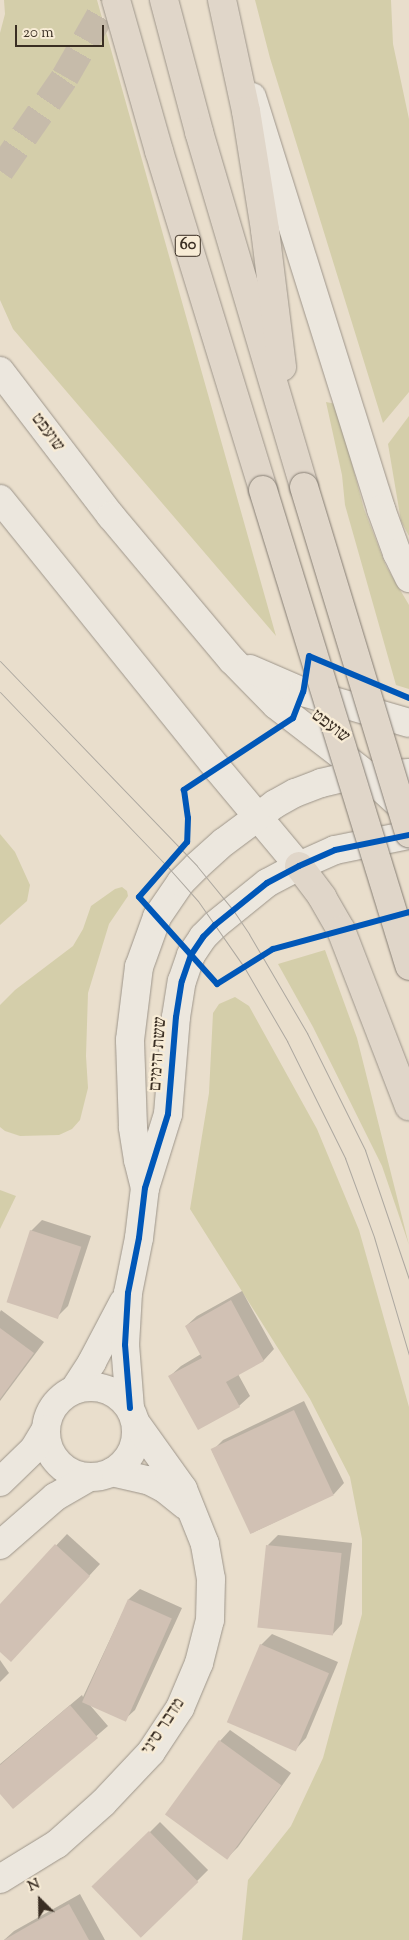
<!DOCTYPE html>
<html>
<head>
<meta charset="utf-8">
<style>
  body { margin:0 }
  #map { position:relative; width:409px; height:1940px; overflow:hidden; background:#e9decc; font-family:"Sorts Mill Goudy","Frank Ruhl Libre",serif }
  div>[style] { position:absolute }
  .green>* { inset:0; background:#d4ceaa }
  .shadow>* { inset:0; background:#0003; transform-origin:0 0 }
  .building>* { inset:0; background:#d1c1b4; transform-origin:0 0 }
  .highway-tunnel>* { height:28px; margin-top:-14px; transform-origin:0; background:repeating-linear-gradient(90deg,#c6bbaa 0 28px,transparent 0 42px) }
  .roads { filter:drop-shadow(0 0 1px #9d958a) drop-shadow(0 0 1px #9d958a) }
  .minor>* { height:28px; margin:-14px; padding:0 14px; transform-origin:14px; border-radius:14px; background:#ece7de }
  .minor>.ring { margin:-14px; padding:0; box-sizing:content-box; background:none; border:28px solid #ece7de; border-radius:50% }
  .highway>* { height:28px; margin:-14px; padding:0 14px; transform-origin:14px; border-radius:14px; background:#e0d6c9 }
  .tram>* { height:1px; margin:-0.5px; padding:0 0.5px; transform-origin:0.5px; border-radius:0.5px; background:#ada8a0 }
  .bridges { filter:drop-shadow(0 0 1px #857d73) drop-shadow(0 0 1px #857d73) }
  .highway-bridge>* { height:28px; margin:-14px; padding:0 14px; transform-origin:14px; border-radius:14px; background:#e0d6c9 }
  .cycleway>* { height:6px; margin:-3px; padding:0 3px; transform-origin:3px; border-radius:3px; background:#0057b8 }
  span { translate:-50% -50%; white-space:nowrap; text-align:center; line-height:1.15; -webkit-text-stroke:4.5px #f8ecd6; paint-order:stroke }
  .shield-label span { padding:1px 4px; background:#f8ecd6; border:1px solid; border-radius:4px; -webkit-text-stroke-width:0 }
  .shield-label { font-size:16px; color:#3a2e23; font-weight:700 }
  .street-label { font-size:18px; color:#3a2e23 }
  .north { position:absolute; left:15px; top:1875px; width:50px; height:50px; -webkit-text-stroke:4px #f8ecd6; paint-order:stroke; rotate:337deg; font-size:14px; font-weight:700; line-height:20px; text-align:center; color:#3a2e23 }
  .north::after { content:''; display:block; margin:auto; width:18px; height:22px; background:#3a2e23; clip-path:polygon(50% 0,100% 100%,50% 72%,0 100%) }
  .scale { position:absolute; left:15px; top:25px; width:89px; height:22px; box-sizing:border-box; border:2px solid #3a2e23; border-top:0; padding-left:6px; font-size:15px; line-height:18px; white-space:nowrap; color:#3a2e23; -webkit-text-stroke:4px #f8ecd6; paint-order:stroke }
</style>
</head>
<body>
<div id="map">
  <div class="green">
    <div style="clip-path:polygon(4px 0,97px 0,276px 636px,13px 329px,0 300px,0 33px,5px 14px)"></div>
    <div style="clip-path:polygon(255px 0,391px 0,393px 44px,409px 119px,409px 392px,383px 423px,270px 58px)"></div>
    <div style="clip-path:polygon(326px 402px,336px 404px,364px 509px,386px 566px,409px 605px,409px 689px,396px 685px,345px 505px,342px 475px)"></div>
    <div style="clip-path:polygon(409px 416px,409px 536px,401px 521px,388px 444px)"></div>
    <div style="clip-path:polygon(0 834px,15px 852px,30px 885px,27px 901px,0 925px)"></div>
    <div style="clip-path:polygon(122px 887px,127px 891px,128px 896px,109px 924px,88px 993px,86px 1056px,88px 1088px,80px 1120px,72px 1129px,59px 1135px,20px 1136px,5px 1131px,0 1127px,0 1005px,15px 990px,73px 946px,83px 929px,91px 906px,115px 889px)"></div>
    <div style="clip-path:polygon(325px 950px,357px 1038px,409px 1245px,382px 1166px,313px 1027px,278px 964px)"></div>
    <div style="clip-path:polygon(235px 997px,249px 1006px,317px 1129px,359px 1230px,409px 1407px,409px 1940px,242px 1940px,248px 1880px,291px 1826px,323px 1758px,362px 1614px,362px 1539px,350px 1477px,310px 1399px,190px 1209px,209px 1093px,213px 1013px,219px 1004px)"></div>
    <div style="clip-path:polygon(0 1190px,16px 1196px,0 1229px)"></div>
  </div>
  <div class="shadow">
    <div style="clip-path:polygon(42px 1220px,91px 1236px,68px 1306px,57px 1317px,31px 1231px)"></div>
    <div style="clip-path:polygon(242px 1291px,274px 1349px,264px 1360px,238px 1374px,250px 1396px,239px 1406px,170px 1376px,181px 1366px,201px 1354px,186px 1326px,197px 1316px)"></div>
    <div style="clip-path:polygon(1px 1310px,44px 1342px,0 1401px,0 1312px)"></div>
    <div style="clip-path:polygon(304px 1401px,344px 1483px,334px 1494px,252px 1533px,212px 1451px,223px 1440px)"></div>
    <div style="clip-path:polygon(67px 1534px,100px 1564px,21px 1650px,0 1651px,0 1605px)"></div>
    <div style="clip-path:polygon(278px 1535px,352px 1543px,342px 1624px,332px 1635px,268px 1545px)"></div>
    <div style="clip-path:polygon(140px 1589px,182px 1608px,135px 1710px,124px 1720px,89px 1704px,108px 1726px,13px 1808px,0 1792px,0 1764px,82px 1695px,83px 1697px,129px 1599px)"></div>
    <div style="clip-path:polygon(272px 1634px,338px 1662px,306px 1738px,296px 1749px,261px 1645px)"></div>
    <div style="clip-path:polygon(0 1660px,9px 1673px,0 1682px)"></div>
    <div style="clip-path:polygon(230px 1730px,291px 1773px,238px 1847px,228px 1857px,220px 1741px)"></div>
    <div style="left:160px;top:1822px;width:68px;height:93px;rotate:45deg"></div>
    <div style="clip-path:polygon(80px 1894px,105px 1940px,4px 1940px,14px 1931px)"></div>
  </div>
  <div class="building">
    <div style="left:30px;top:1230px;width:54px;height:76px;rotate:18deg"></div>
    <div style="clip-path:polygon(231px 1300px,264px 1361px,226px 1382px,240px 1407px,198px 1430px,168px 1376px,202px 1358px,185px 1326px)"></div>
    <div style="clip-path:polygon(0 1328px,34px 1353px,0 1399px)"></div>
    <div style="left:294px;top:1410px;width:94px;height:92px;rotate:65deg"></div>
    <div style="clip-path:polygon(55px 1544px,90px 1576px,11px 1662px,0 1652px,0 1604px)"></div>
    <div style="left:266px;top:1545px;width:76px;height:83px;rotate:6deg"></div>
    <div style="left:128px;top:1599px;width:48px;height:113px;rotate:24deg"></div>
    <div style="left:260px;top:1644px;width:75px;height:85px;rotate:23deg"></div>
    <div style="clip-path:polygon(70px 1705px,98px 1738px,13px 1809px,0 1794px,0 1765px)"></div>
    <div style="left:219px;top:1740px;width:77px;height:92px;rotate:36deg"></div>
    <div style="left:149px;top:1831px;width:71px;height:80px;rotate:46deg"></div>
    <div style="clip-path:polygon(69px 1904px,89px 1940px,4px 1940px,30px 1925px)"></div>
  </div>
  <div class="highway-tunnel">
    <div style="left:0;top:171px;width:114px;rotate:-55.3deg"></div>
    <div style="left:65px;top:77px;width:89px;rotate:-60.3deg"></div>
  </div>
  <div class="roads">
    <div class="minor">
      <div style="left:252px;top:97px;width:432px;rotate:72.6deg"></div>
      <div style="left:381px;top:509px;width:47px;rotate:70deg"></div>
      <div style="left:397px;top:553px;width:28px;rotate:64deg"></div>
      <div style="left:0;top:371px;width:183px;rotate:52.6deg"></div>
      <div style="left:111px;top:516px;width:188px;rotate:50deg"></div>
      <div style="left:232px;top:660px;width:63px;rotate:45.6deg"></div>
      <div style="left:276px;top:705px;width:115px;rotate:37.6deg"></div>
      <div style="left:367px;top:775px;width:55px;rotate:42.1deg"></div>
      <div style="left:0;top:499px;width:346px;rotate:51.1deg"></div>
      <div style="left:217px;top:768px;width:128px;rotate:50.1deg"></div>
      <div style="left:250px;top:669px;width:58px;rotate:23.5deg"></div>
      <div style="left:303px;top:692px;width:110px;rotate:16.3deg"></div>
      <div style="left:145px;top:1188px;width:29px;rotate:-104deg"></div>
      <div style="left:138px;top:1160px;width:33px;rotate:-99deg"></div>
      <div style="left:133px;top:1127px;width:87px;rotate:-92deg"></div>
      <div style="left:130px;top:1040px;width:74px;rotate:-83deg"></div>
      <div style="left:139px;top:967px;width:53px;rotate:-70.2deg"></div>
      <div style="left:157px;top:917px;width:42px;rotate:-55.6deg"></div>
      <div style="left:181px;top:882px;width:23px;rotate:-45deg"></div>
      <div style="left:197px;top:866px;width:36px;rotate:-42deg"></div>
      <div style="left:224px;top:842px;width:64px;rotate:-36.7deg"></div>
      <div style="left:275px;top:804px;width:23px;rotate:-29deg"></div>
      <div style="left:295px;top:793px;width:28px;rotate:-21deg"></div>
      <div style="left:321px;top:783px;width:28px;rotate:-13deg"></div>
      <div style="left:348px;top:777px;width:61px;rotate:-3.8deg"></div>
      <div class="ring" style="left:46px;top:1387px;width:62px;height:62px"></div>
      <div style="left:74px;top:1390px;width:33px;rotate:-57deg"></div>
      <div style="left:92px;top:1362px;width:67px;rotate:-62.3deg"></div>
      <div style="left:130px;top:1408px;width:63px;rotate:-94.5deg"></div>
      <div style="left:125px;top:1345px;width:52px;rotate:-86.7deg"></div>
      <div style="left:128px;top:1293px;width:56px;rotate:-78.7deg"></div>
      <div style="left:139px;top:1238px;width:50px;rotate:-83.2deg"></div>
      <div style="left:145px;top:1188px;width:77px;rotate:-72.7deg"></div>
      <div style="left:168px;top:1114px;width:97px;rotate:-85.3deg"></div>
      <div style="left:176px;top:1017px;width:36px;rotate:-81deg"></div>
      <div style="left:182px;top:981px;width:28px;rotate:-71deg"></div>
      <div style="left:191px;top:955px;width:22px;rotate:-56deg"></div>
      <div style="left:203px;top:937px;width:17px;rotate:-45deg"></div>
      <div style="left:215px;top:925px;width:67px;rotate:-38.9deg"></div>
      <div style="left:267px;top:883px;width:36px;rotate:-28deg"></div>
      <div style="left:299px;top:866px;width:39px;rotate:-24deg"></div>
      <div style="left:335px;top:850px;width:76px;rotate:-11.5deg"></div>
      <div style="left:112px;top:1472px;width:37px;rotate:13deg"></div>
      <div style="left:148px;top:1480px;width:18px;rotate:27deg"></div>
      <div style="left:164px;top:1488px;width:28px;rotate:39deg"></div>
      <div style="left:0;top:1482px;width:47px;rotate:-44.1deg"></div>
      <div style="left:34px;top:1449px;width:23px;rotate:-59deg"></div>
      <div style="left:0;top:1545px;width:73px;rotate:-41.1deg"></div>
      <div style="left:55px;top:1497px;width:39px;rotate:-30deg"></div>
      <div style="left:0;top:1879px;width:67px;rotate:-31.6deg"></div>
      <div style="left:57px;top:1844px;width:62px;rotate:-41.7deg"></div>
      <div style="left:103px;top:1803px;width:70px;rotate:-46.7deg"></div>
      <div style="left:151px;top:1752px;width:53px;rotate:-56.6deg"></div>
      <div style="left:180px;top:1708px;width:49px;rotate:-67.1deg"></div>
      <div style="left:199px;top:1663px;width:44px;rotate:-75.7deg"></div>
      <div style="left:210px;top:1620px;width:41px;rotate:-88.6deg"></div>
      <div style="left:211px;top:1579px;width:36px;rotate:-100deg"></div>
      <div style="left:205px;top:1544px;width:59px;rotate:-111.8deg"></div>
      <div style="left:183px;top:1489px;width:81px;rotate:-125.5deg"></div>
    </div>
    <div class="highway">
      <div style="left:116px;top:0;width:157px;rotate:74.1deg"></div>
      <div style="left:159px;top:151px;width:355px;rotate:72.9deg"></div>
      <div style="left:164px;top:0;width:137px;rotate:75.1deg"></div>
      <div style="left:199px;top:132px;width:370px;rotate:73.5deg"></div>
      <div style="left:222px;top:0;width:114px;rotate:77.8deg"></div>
      <div style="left:246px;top:111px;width:121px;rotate:80.9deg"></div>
      <div style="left:265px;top:230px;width:138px;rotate:82.9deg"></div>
      <div style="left:299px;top:866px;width:39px;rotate:53deg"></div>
      <div style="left:322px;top:897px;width:38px;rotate:60deg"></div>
      <div style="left:341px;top:930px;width:189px;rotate:68.9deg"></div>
    </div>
  </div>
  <div class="tram">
    <div style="left:0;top:661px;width:284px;rotate:46.1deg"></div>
    <div style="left:197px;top:866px;width:57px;rotate:50.7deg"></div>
    <div style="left:233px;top:910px;width:29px;rotate:56deg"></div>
    <div style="left:249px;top:934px;width:115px;rotate:59.6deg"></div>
    <div style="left:307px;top:1033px;width:131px;rotate:63.6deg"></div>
    <div style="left:365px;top:1150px;width:136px;rotate:71.2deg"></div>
    <div style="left:0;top:692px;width:240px;rotate:46.2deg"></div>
    <div style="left:166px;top:865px;width:48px;rotate:48.4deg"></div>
    <div style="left:198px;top:901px;width:80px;rotate:55.1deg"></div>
    <div style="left:244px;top:967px;width:86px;rotate:59.8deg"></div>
    <div style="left:287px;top:1041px;width:131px;rotate:63.6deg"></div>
    <div style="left:345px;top:1158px;width:84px;rotate:69.8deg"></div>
    <div style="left:374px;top:1237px;width:123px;rotate:73.5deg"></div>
  </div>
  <div class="bridges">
    <div class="highway-bridge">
      <div style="left:304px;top:487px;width:362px;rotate:73.1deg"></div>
      <div style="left:263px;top:490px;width:498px;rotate:72.9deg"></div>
    </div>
  </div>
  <div class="cycleway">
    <div style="left:409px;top:698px;width:108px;rotate:-157.2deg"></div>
    <div style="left:309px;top:656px;width:36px;rotate:99deg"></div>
    <div style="left:303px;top:692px;width:28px;rotate:111deg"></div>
    <div style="left:293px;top:718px;width:131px;rotate:146.6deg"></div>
    <div style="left:184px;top:790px;width:28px;rotate:82deg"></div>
    <div style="left:188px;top:818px;width:24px;rotate:92deg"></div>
    <div style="left:187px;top:842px;width:73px;rotate:131.1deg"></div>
    <div style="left:139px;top:897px;width:117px;rotate:48.1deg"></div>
    <div style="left:217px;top:984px;width:66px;rotate:-32deg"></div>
    <div style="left:273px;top:949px;width:141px;rotate:-15.2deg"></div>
    <div style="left:130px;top:1408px;width:63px;rotate:-94.5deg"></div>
    <div style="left:125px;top:1345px;width:52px;rotate:-86.7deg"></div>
    <div style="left:128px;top:1293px;width:56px;rotate:-78.7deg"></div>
    <div style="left:139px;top:1238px;width:50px;rotate:-83.2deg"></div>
    <div style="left:145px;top:1188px;width:77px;rotate:-72.7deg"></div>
    <div style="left:168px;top:1114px;width:97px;rotate:-85.3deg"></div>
    <div style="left:176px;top:1017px;width:36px;rotate:-81deg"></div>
    <div style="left:182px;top:981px;width:28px;rotate:-71deg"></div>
    <div style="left:191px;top:955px;width:22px;rotate:-56deg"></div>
    <div style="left:203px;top:937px;width:17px;rotate:-45deg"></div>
    <div style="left:215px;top:925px;width:67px;rotate:-38.9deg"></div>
    <div style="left:267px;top:883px;width:36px;rotate:-28deg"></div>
    <div style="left:299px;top:866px;width:39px;rotate:-24deg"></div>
    <div style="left:335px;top:850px;width:76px;rotate:-11.5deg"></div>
  </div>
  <div class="shield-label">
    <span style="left:188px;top:246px">60</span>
  </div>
  <div class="street-label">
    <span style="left:47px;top:433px;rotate:53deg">שועפט</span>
    <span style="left:330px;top:727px;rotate:37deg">שועפט</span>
    <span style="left:159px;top:1054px;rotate:-86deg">ששת הימים</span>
    <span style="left:164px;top:1727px;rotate:-57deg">מדבר סיני</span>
  </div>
  <div class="north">N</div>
  <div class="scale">20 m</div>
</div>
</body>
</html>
